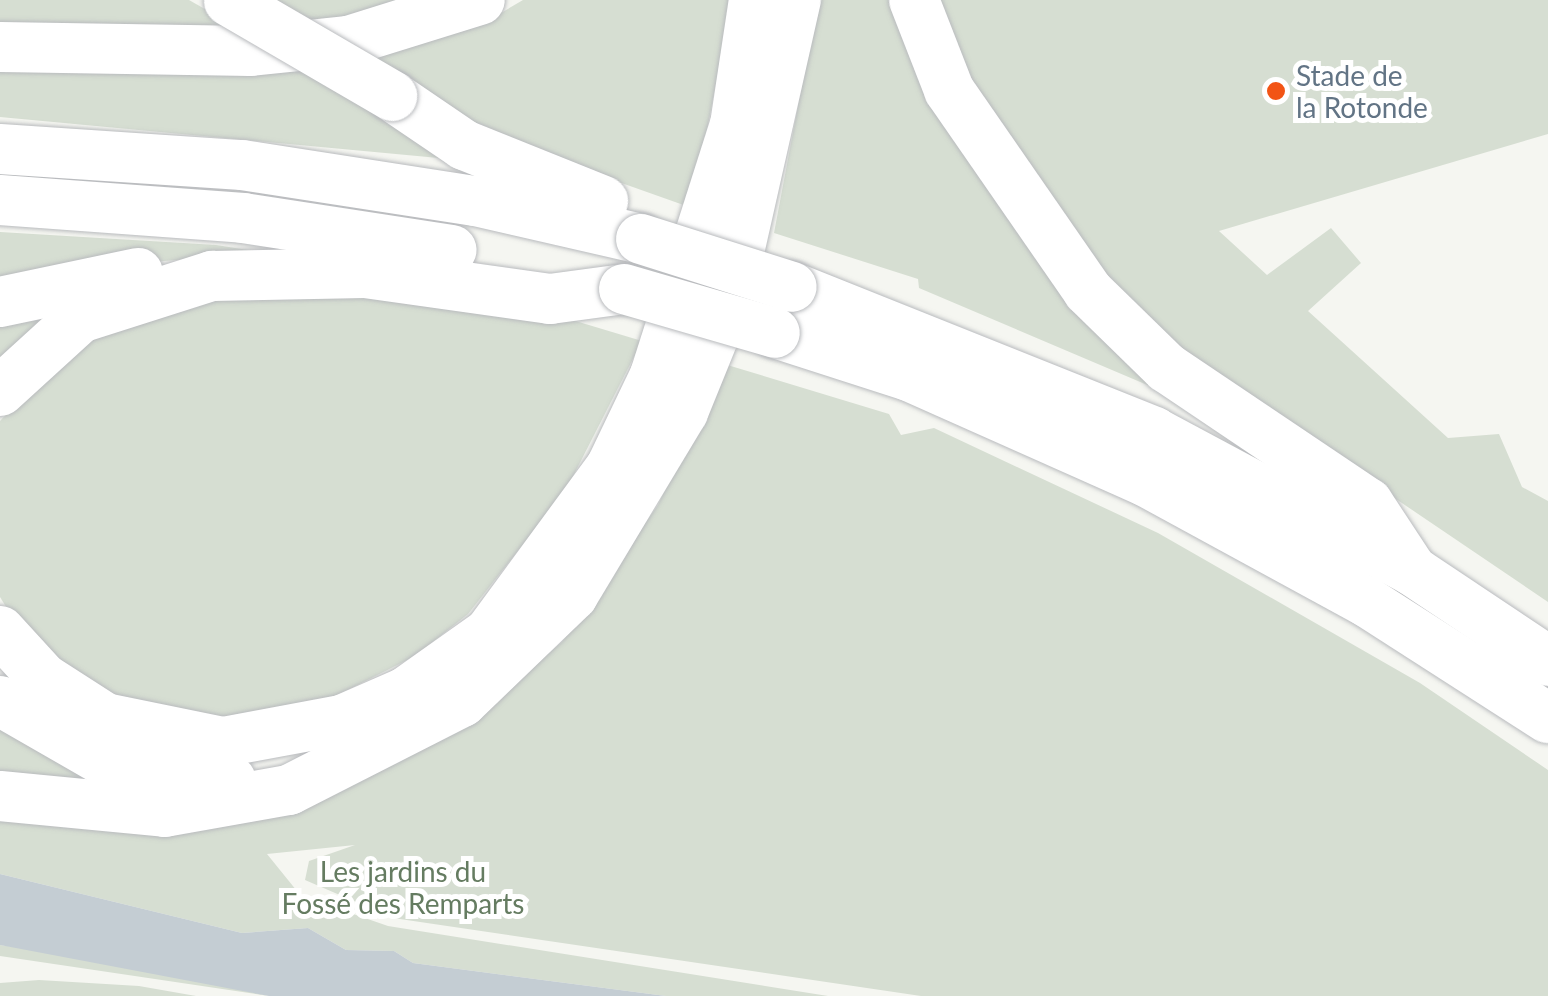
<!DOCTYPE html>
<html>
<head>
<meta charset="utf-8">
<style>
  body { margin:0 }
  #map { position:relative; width:1548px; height:996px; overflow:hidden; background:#f5f6f1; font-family:Lato,sans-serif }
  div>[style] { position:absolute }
  .green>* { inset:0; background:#d6ded2 }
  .water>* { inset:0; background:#c4cdd3 }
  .roads { filter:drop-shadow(0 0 2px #b9bbbe) drop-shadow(0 0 2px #b9bbbe) }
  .trunk>* { height:50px; margin:-25px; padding:0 25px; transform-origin:25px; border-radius:25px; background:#fff }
  .bridges { filter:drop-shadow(0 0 2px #b9bbbe) drop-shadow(0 0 2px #b9bbbe) }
  .trunk-bridge>* { height:50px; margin:-25px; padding:0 25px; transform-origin:25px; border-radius:25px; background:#fff }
  .dots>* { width:28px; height:28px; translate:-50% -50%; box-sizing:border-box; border:5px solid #fff; border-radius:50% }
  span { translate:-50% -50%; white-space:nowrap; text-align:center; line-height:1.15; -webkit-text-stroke:10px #fff; paint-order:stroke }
  .poi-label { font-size:28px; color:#627485 }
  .left { translate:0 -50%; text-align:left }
  .park-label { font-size:28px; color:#657c61 }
</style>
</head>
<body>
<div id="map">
  <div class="green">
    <div style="clip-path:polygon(0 0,189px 0,254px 37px,0 30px)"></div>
    <div style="clip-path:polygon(256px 0,439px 0,311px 28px)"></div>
    <div style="clip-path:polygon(523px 0,732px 0,692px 208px,486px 135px,361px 59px,479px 26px)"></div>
    <div style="clip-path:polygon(818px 0,898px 0,1152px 387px,919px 288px,918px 279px,774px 233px)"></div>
    <div style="clip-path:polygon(929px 0,1548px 0,1548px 134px,1219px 231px,1267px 275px,1331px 228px,1361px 263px,1308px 311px,1448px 438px,1499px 434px,1522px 487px,1548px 501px,1548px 602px,1151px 333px,1016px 181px)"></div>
    <div style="clip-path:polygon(0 58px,311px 70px,460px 160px,0 117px)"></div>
    <div style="clip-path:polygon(0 232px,216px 245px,267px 253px,151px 262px,0 292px)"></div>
    <div style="clip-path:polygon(235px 289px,539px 310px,642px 341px,566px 490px,468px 614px,415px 656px,310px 709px,195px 723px,103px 697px,25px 638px,0 597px,0 421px,78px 338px)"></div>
    <div style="clip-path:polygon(83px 297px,0 371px,0 320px)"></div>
    <div style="clip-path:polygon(724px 364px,889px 414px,901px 435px,934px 428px,1158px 533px,1420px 683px,1548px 770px,1548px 996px,921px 996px,393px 918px,305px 880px,309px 861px,355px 845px,267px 854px,301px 896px,388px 926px,828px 996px,666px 996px,413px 963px,394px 951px,346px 950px,308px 928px,242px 933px,0 874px,0 811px,342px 790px,448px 736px,562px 642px,658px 505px)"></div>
    <div style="clip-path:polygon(0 723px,152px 797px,0 787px)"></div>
    <div style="clip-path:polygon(0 945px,101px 958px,269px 996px,0 956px)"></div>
    <div style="clip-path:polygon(39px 980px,139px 986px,196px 996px,0 996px,0 983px)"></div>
  </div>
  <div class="water">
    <div style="clip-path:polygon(0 874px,242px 933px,308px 928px,346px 950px,394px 951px,413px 963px,666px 996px,269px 996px,0 945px)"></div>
  </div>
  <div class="roads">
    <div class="trunk">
      <div style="left:914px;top:0;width:97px;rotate:68.7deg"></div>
      <div style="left:949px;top:90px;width:244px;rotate:55.3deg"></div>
      <div style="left:1088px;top:291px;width:110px;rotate:44.3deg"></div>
      <div style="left:1167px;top:368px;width:242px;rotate:33.9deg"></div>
      <div style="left:1368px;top:503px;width:77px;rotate:56.7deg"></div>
      <div style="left:0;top:47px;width:251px;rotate:0.9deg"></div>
      <div style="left:251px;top:51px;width:98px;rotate:-5.9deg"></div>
      <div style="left:348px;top:41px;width:138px;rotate:-17.3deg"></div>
      <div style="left:392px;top:96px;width:87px;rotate:34.2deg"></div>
      <div style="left:464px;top:145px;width:150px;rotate:21.9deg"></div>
      <div style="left:0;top:149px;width:243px;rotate:3.8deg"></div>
      <div style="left:242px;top:165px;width:236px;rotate:8.8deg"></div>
      <div style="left:475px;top:201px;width:170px;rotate:12.9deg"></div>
      <div style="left:0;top:200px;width:244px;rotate:4.2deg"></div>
      <div style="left:243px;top:218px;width:211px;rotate:8.7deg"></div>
      <div style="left:792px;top:287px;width:390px;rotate:21.8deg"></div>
      <div style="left:1154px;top:432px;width:294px;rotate:28.2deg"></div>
      <div style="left:1413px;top:571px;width:162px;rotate:33.7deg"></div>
      <div style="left:0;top:302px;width:141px;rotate:-11.9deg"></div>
      <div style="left:775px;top:333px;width:141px;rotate:17.8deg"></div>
      <div style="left:909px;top:376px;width:258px;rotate:24deg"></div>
      <div style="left:1145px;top:481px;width:253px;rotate:28.6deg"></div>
      <div style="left:1367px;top:602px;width:215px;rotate:32.7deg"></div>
      <div style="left:0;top:391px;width:108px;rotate:-42.4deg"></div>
      <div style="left:80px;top:318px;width:139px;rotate:-17.7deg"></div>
      <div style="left:212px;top:276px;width:153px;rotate:-1.1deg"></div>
      <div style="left:365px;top:273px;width:187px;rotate:8deg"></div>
      <div style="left:550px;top:299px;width:75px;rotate:-7.7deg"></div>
      <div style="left:0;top:631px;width:64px;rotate:47.5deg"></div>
      <div style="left:43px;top:678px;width:74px;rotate:32.8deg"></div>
      <div style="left:105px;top:718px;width:120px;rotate:11.5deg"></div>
      <div style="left:223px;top:742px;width:121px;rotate:-10.5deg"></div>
      <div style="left:342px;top:720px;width:70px;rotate:-23.6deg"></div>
      <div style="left:406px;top:692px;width:102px;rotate:-35.4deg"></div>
      <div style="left:489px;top:633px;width:206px;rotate:-53.7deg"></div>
      <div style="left:611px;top:467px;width:102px;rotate:-64.4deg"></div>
      <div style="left:655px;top:375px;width:262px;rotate:-72.3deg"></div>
      <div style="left:735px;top:125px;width:126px;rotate:-81.4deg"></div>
      <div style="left:0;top:701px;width:125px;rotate:29.9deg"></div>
      <div style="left:108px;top:763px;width:124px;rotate:7.9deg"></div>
      <div style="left:0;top:796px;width:166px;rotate:5.5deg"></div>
      <div style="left:165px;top:812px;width:126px;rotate:-10.1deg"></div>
      <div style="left:289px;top:790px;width:194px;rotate:-27deg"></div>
      <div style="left:462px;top:702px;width:154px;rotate:-43.9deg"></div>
      <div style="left:573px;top:595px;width:214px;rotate:-59deg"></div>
      <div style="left:683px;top:412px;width:120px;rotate:-67.9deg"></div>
      <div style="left:728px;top:301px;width:309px;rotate:-77.3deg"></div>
    </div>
  </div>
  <div class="bridges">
    <div class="trunk-bridge">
      <div style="left:229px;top:1px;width:189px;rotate:30.2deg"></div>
      <div style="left:641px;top:239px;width:158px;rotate:17.6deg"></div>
      <div style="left:624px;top:289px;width:157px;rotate:16.2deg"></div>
    </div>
  </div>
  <div class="dots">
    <div style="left:1276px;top:91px;background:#f25415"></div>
  </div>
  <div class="poi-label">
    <span class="left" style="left:1296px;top:91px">Stade de<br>la Rotonde</span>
  </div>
  <div class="park-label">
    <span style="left:403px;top:887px">Les jardins du<br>Fossé des Remparts</span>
  </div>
</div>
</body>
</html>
